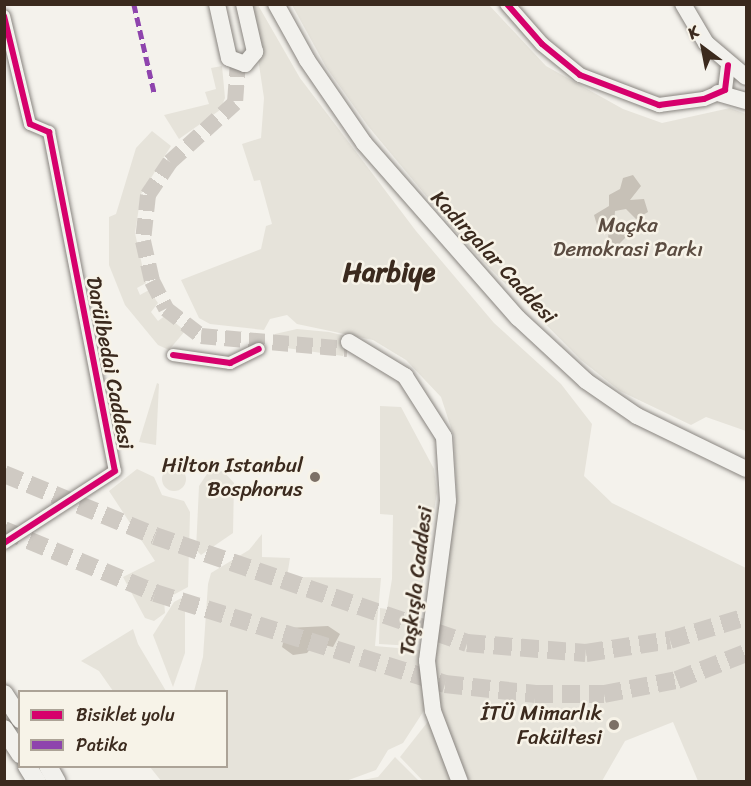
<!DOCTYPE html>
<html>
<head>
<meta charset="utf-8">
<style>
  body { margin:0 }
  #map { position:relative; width:751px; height:786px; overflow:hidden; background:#f4f2ec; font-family:Sriracha,sans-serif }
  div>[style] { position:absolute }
  .green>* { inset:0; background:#e6e3da }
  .round { border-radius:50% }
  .water>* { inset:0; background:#c7c1b7 }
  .secondary-tunnel>* { height:16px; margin-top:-8px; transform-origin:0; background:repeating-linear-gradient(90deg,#cfcac3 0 16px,transparent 0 24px) }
  .primary-tunnel>* { height:18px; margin-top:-9px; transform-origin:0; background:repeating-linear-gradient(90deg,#cfcac3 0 18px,transparent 0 27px) }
  .roads { filter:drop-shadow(0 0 2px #898580) drop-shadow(0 0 2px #898580) }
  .minor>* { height:12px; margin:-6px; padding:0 6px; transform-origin:6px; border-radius:6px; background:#f2f1ed }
  .tertiary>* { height:14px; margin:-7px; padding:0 7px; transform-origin:7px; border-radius:7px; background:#f2f1ed }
  .secondary>* { height:16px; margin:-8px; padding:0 8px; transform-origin:8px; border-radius:8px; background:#f2f1ed }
  .primary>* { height:18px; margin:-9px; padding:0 9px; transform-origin:9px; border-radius:9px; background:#f2f1ed }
  .quiet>* { height:4.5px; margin-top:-2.25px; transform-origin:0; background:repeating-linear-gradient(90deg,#8e44ad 0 9px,transparent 0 13.5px) }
  .cycleway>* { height:6px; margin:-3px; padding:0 3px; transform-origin:3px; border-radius:3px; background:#d6006c }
  .dots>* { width:16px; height:16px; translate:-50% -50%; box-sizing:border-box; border:3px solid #f7f3e8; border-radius:50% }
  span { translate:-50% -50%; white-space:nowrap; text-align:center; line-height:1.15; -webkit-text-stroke:5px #f7f3e8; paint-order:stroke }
  .park-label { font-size:21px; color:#5b4c41 }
  .street-label { font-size:21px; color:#3b2a1e }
  .poi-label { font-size:21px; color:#3b2a1e }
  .right { translate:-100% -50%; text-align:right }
  .district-label { font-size:27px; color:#3b2a1e; font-weight:700 }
  .frame { position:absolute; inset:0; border:6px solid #3b2a1e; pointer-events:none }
  .legend { position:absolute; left:18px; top:690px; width:210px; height:78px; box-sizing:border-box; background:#f7f3e8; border:2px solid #aca397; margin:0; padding:8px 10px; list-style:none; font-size:18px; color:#3b2a1e }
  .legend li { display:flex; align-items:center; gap:12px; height:30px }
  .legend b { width:30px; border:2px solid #aca397 }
  .north { position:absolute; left:673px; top:18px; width:60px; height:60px; -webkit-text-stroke:4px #f7f3e8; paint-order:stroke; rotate:328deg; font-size:16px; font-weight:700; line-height:24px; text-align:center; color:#3b2a1e }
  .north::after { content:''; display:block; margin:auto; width:21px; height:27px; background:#3b2a1e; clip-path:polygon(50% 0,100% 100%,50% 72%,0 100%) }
</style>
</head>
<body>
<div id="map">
  <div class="green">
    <div style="clip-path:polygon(250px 5px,258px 5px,300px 78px,416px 231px,494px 323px,561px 384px,592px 424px,584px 476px,612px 503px,746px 568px,746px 781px,698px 781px,673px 722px,625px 741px,602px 781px,469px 781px,440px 710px,435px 667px,443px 571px,457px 499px,454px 437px,441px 397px,406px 360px,373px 340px,297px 324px,287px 315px,270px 319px,264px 330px,210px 324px,199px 318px,181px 280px,261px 249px,266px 226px,272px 224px,260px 180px,254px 181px,242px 144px,261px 138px,264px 98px)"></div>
    <div style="clip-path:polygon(292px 5px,489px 5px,546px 66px,623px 109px,662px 123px,730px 108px,746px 114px,746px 431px,706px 417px,691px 425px,620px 391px,581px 360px,467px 245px,368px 126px,326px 67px)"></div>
    <div style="clip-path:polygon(222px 66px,225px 98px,220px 110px,179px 139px,164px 115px,209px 104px,205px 92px,216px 89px,211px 68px)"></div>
    <div style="clip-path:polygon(152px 131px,171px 146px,141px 194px,135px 233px,146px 283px,137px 288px,140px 295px,149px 290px,158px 303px,151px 312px,158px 321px,166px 315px,185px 331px,169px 350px,158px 345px,125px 305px,109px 265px,109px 217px,116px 214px,136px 148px)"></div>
    <div style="clip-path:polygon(297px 329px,329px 332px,350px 337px,343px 356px,272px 346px,275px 334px)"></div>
    <div style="clip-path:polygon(157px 383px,159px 384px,156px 445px,139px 442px)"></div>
    <div style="clip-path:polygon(380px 406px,401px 407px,434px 469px,437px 492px,413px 646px,379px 644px,380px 608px,387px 609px,392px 579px,393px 515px,380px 514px)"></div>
    <div class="round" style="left:162px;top:467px;width:24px;height:24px"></div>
    <div style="clip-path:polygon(137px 469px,154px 477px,162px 495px,184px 501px,190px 512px,188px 587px,164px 600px,165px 613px,154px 621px,145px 618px,123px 577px,155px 561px,109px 491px)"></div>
    <div style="clip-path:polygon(223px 471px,234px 483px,233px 533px,201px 555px,196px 550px,199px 486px,207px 474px)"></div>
    <div style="clip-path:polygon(262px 534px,262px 557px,290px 558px,287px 577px,381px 578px,375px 646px,421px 650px,425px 709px,403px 743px,388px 750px,376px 770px,346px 781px,162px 782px,150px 767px,226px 766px,226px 692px,194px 691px,203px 657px,208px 584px,211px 573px,249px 550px)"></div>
    <div style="clip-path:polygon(185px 596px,185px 653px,173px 687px,153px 635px,174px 602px)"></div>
    <div style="clip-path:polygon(133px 629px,138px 644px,166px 691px,113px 691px,99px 671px,81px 661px)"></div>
    <div style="clip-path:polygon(430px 719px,455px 781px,423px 781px,400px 757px)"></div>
    <div style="clip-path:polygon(395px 757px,419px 781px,358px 781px,378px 777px)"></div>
  </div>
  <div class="water">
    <div style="clip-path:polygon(633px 175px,641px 186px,630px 200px,644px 199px,648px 212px,636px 219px,626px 209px,615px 211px,614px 224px,624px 225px,629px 234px,617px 246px,608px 239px,609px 227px,597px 225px,594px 215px,609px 206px,609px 195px,620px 189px,623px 178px)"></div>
    <div style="clip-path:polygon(328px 626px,340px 634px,333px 647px,315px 643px,307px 653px,293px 655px,282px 647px,287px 628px)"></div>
  </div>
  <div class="secondary-tunnel">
    <div style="left:238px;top:61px;width:42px;rotate:94.1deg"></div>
    <div style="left:235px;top:103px;width:88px;rotate:137.8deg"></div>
    <div style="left:170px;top:162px;width:40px;rotate:124deg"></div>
    <div style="left:148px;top:195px;width:46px;rotate:96.2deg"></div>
    <div style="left:143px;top:241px;width:41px;rotate:77.3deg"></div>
    <div style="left:152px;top:281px;width:31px;rotate:63deg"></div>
    <div style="left:166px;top:309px;width:44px;rotate:37.6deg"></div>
    <div style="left:201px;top:336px;width:147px;rotate:5.1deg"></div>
  </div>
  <div class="primary-tunnel">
    <div style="left:4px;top:474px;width:163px;rotate:22.3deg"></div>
    <div style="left:155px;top:536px;width:330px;rotate:18.9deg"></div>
    <div style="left:467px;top:643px;width:119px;rotate:4.8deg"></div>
    <div style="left:586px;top:653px;width:85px;rotate:-8.8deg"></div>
    <div style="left:670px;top:640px;width:79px;rotate:-16.8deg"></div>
    <div style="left:4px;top:530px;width:164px;rotate:22.6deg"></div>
    <div style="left:155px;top:593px;width:304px;rotate:17.4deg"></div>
    <div style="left:445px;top:684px;width:91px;rotate:6.3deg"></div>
    <div style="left:535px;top:694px;width:69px"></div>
    <div style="left:604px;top:694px;width:74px;rotate:-10.9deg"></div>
    <div style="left:677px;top:680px;width:74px;rotate:-21.4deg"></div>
  </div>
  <div class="roads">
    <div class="minor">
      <div style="left:4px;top:16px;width:111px;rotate:76.5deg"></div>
      <div style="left:30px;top:124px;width:21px;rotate:23deg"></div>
      <div style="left:49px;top:132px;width:345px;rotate:79deg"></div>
      <div style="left:115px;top:471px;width:132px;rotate:147deg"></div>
      <div style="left:173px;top:355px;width:58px;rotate:8deg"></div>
      <div style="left:230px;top:363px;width:32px;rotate:-26deg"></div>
    </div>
    <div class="tertiary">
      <div style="left:507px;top:4px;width:53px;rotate:48.8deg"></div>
      <div style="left:542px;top:44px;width:49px;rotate:39.2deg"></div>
      <div style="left:580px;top:75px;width:85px;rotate:20.8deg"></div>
      <div style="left:659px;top:105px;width:45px;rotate:-7.6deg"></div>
      <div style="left:704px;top:99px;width:23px;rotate:-23deg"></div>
      <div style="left:725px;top:90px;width:25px;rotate:-83deg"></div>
    </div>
    <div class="secondary">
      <div style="left:217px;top:4px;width:55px;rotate:77.5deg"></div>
      <div style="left:229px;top:58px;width:17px;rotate:21deg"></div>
      <div style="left:245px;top:64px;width:16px;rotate:-50deg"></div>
      <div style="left:255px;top:52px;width:49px;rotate:-102.9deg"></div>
      <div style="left:276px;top:4px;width:64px;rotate:61deg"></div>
      <div style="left:307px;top:60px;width:101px;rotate:55.5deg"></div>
      <div style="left:364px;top:143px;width:233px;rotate:48.7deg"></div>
      <div style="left:518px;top:318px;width:93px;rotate:42.8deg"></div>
      <div style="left:586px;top:381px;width:62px;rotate:34.5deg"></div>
      <div style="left:637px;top:416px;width:121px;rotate:25.9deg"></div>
      <div style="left:683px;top:4px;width:45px;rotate:59.5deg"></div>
      <div style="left:706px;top:43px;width:52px;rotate:40.4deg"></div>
      <div style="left:718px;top:93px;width:29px;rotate:16deg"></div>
      <div style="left:349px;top:342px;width:66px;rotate:31.3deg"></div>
      <div style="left:405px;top:376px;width:72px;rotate:57.4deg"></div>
      <div style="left:444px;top:437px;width:64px;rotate:86.4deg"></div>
      <div style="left:448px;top:501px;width:161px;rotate:97.5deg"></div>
      <div style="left:427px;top:661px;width:50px;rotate:83.2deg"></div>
      <div style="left:433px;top:711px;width:76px;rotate:69.2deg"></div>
    </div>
    <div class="primary">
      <div style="left:4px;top:694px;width:30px;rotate:57deg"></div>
      <div style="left:4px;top:729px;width:30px;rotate:57deg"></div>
      <div style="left:27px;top:766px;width:19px;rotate:58deg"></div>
      <div style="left:48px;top:766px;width:18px;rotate:61deg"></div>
    </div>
  </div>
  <div class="quiet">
    <div style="left:134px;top:4px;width:94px;rotate:77.1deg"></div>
  </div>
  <div class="cycleway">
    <div style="left:507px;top:4px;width:53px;rotate:48.8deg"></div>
    <div style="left:542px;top:44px;width:49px;rotate:39.2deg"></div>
    <div style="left:580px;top:75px;width:85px;rotate:20.8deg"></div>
    <div style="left:659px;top:105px;width:45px;rotate:-7.6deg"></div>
    <div style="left:704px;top:99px;width:23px;rotate:-23deg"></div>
    <div style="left:725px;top:90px;width:25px;rotate:-83deg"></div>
    <div style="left:4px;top:16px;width:111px;rotate:76.5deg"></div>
    <div style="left:30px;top:124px;width:21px;rotate:23deg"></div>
    <div style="left:49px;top:132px;width:345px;rotate:79deg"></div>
    <div style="left:115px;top:471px;width:132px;rotate:147deg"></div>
    <div style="left:173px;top:355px;width:58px;rotate:8deg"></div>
    <div style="left:230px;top:363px;width:32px;rotate:-26deg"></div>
  </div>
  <div class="dots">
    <div style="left:315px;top:477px;background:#7c7066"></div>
    <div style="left:614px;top:725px;background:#7c7066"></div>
  </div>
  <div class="park-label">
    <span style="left:628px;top:237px">Maçka<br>Demokrasi Parkı</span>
  </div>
  <div class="street-label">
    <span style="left:494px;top:257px;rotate:47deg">Kadırgalar Caddesi</span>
    <span style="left:110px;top:363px;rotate:79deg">Darülbedai Caddesi</span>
    <span style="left:416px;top:581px;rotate:-83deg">Taşkışla Caddesi</span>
  </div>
  <div class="poi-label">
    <span class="right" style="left:303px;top:477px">Hilton Istanbul<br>Bosphorus</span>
    <span class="right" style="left:602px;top:725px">İTÜ Mimarlık<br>Fakültesi</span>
  </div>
  <div class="district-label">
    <span style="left:389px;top:273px">Harbiye</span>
  </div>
  <div class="frame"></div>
  <ul class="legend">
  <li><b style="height:8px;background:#d6006c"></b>Bisiklet yolu</li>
  <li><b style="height:8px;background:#8e44ad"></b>Patika</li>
  </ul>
  <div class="north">K</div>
</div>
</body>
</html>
